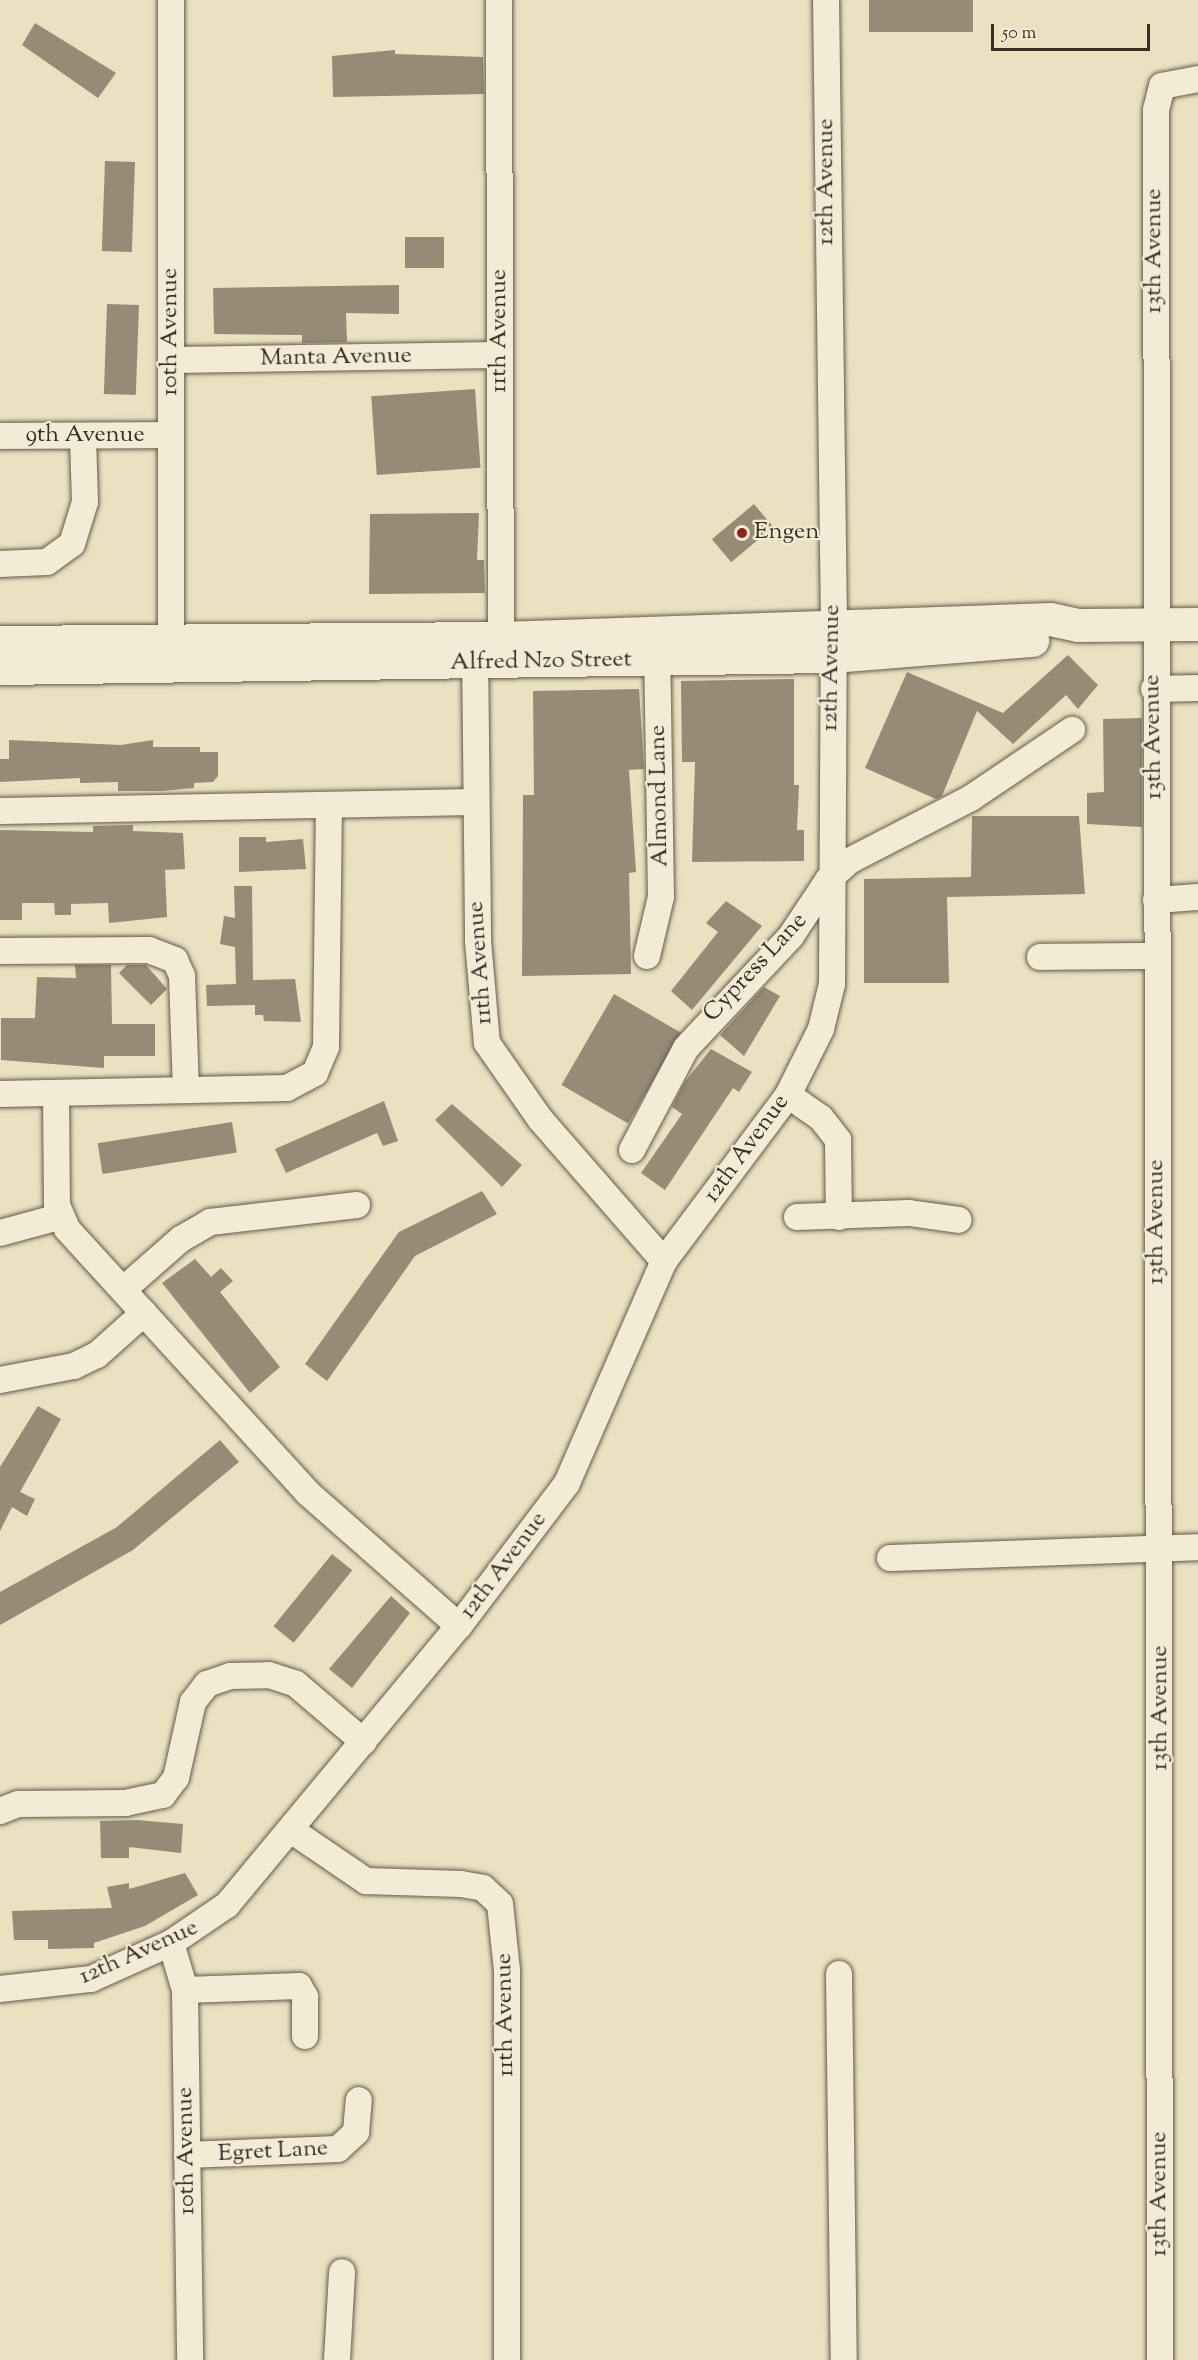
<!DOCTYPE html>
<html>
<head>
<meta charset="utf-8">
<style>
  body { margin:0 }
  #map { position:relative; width:1198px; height:2360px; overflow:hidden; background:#ebe0c0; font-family:"Sorts Mill Goudy",serif }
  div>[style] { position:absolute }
  .building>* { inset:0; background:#978a76; transform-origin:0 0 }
  .roads { filter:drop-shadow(0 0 2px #67594c) drop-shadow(0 0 2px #67594c) }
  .street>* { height:26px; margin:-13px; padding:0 13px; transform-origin:13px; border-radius:13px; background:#f2ebd6 }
  .secondary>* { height:33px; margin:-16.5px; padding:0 16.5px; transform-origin:16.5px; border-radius:16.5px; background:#f2ebd6 }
  .dots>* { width:16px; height:16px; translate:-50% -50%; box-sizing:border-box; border:3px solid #f2ebd6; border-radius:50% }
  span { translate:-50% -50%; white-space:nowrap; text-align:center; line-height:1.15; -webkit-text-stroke:4.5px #f2ebd6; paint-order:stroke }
  .street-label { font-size:24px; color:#3b2c26 }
  .poi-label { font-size:24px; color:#3b2c26 }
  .left { translate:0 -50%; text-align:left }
  .scale { position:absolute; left:991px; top:24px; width:159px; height:27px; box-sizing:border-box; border:3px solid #3b2c26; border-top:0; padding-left:8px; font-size:18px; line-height:21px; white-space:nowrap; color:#3b2c26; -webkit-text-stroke:4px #f2ebd6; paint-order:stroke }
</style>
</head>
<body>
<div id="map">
  <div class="building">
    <div style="left:869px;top:0;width:104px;height:32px"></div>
    <div style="clip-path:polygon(35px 23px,116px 73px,98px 98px,22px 45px)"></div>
    <div style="clip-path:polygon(395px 50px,395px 54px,483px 57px,484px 94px,333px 97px,332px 56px)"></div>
    <div style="left:105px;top:161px;width:30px;height:90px;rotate:2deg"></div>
    <div style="left:405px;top:237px;width:39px;height:31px"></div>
    <div style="clip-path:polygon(399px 285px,399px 314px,346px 313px,347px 342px,302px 343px,302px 335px,214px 334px,213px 288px)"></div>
    <div style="left:107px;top:304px;width:32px;height:90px;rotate:2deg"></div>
    <div style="left:475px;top:389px;width:79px;height:104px;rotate:86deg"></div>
    <div style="left:754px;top:504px;width:30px;height:55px;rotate:50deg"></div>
    <div style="clip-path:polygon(479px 513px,477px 560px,484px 560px,485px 593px,369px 594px,370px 514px)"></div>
    <div style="clip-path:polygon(1068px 655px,1098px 685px,1078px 709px,1066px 695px,1013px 744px,977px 711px,942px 796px,936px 799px,865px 768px,907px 672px,1003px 713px)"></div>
    <div style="clip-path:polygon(794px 679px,794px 785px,799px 785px,797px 830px,804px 830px,804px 861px,692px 862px,695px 762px,682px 762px,681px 681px)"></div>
    <div style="clip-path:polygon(639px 689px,644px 769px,629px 770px,636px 872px,629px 873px,631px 974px,522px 976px,523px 795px,534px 795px,533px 691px)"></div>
    <div style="clip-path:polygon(1142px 718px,1142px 827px,1087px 824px,1087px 793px,1104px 792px,1103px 719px)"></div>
    <div style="clip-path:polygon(9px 740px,121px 745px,153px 740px,153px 747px,200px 747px,200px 752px,218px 752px,218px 776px,213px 782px,194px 783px,194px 788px,161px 791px,118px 791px,118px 782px,80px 783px,80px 778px,0 782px,0 759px,9px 759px)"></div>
    <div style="clip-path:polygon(972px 816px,1079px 816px,1085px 894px,947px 897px,949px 983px,864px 983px,864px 879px,971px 877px)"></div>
    <div style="clip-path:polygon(133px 825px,133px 831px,183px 833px,185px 869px,165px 870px,167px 917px,109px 923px,108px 903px,71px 904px,71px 915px,55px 915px,54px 903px,22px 903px,22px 920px,0 920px,0 830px,93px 832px,93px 826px)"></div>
    <div style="clip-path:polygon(239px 837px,266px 837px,266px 842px,303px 839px,306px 869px,239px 872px)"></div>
    <div style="clip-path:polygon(234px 886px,252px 886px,253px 980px,295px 979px,301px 1022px,264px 1021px,263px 1015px,255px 1015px,255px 1005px,207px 1006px,206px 985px,236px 984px,235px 947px,220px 944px,224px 916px,235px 918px)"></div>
    <div style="clip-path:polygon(726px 901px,762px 926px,692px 1010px,671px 991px,718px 932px,706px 923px)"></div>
    <div style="clip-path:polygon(75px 965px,111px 965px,112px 1024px,155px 1024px,155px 1056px,104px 1056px,104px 1068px,1px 1060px,1px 1018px,35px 1018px,37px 977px,76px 978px)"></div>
    <div style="clip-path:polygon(127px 965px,146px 965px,167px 989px,151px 1005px,119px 973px)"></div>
    <div style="clip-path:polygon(764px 987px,780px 996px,744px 1056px,720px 1035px)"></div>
    <div style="left:614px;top:994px;width:77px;height:105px;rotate:30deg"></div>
    <div style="clip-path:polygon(711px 1049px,752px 1072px,739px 1092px,733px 1088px,665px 1190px,641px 1173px,682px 1114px,672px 1107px,684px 1083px)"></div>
    <div style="clip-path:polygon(384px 1101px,398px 1141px,383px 1146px,377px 1133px,286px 1173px,275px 1149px)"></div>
    <div style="clip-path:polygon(452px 1104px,522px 1165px,502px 1187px,435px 1120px)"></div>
    <div style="left:232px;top:1122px;width:31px;height:136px;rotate:81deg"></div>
    <div style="clip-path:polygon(482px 1191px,497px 1214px,415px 1256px,327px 1381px,305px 1364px,399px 1232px)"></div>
    <div style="clip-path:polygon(195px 1259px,211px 1277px,221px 1268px,233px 1281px,220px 1292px,280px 1367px,250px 1393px,162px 1283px)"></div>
    <div style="clip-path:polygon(38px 1406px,61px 1419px,20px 1492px,35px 1499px,27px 1516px,12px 1507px,0 1531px,0 1467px)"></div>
    <div style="clip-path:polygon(220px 1440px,239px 1462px,133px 1550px,0 1625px,0 1592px,117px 1527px)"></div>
    <div style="left:332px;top:1554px;width:26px;height:93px;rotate:39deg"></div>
    <div style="clip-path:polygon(391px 1596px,410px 1613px,352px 1688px,329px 1669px)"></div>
    <div style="clip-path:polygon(137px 1820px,183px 1824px,181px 1853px,129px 1847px,129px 1858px,101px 1858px,100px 1821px)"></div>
    <div style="clip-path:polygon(185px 1873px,198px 1895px,145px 1926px,94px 1943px,94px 1948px,48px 1949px,48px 1940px,14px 1940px,12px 1911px,112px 1908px,107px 1887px,129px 1883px,129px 1889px)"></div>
  </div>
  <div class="roads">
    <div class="street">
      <div style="left:171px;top:0;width:660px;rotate:90deg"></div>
      <div style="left:499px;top:0;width:657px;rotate:89.83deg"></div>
      <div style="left:172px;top:360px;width:328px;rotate:-0.9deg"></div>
      <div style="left:0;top:436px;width:171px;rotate:-0.3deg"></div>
      <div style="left:0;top:564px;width:47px;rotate:-2.4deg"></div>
      <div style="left:47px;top:562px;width:31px;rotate:-36deg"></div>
      <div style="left:72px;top:544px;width:44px;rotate:-72.8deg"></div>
      <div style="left:85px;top:502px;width:65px;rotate:-91.8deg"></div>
      <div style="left:475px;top:645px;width:296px;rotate:89.4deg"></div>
      <div style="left:478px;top:941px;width:102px;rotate:85deg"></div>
      <div style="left:487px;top:1043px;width:93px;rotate:55.1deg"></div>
      <div style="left:540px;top:1119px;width:189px;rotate:48.9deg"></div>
      <div style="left:1154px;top:689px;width:44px;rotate:-1.3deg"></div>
      <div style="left:0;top:811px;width:474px;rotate:-1.1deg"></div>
      <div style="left:1156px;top:900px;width:42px;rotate:-4.1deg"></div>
      <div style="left:0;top:951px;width:149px;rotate:-0.4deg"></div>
      <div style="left:149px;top:950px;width:28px;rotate:21deg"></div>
      <div style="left:175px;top:960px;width:17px;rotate:66deg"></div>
      <div style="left:182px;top:976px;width:114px;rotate:88deg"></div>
      <div style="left:647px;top:956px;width:61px;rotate:-76.7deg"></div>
      <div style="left:661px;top:897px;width:257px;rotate:-90.9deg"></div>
      <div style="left:1040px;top:957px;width:117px;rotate:-0.5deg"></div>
      <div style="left:56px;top:1093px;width:112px;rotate:89.5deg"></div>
      <div style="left:57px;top:1205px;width:26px;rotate:67deg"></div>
      <div style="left:67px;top:1229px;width:357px;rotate:47.6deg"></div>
      <div style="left:308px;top:1493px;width:201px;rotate:41.4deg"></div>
      <div style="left:0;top:1094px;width:287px;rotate:-1.2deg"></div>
      <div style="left:287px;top:1088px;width:32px;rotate:-28deg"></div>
      <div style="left:315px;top:1073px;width:28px;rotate:-67deg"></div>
      <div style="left:326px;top:1047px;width:242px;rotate:-89.3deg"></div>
      <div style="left:788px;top:1095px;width:40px;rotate:34.9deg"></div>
      <div style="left:821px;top:1118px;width:28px;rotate:52deg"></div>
      <div style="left:838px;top:1140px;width:77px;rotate:89.3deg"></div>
      <div style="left:632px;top:1150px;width:115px;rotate:-62.1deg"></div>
      <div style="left:686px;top:1048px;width:154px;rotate:-46.8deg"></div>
      <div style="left:791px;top:936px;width:67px;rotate:-56.5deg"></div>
      <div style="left:828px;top:880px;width:28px;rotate:-42deg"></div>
      <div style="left:849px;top:861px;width:137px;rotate:-27.3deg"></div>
      <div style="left:971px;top:798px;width:122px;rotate:-34deg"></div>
      <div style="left:797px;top:1217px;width:112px;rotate:-2deg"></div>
      <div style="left:909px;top:1213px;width:50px;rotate:8deg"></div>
      <div style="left:0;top:1233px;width:61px;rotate:-15.2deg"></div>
      <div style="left:124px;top:1289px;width:76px;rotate:-41.3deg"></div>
      <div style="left:181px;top:1239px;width:34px;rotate:-30deg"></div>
      <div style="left:210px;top:1222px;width:148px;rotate:-6.6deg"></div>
      <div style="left:0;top:1380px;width:75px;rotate:-10.7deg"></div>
      <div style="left:74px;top:1366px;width:25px;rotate:-26deg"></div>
      <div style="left:97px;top:1355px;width:63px;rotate:-41.8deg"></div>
      <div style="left:890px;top:1558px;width:308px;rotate:-2deg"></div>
      <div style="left:0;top:1811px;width:19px;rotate:-21deg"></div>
      <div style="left:18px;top:1804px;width:107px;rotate:-0.5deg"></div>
      <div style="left:125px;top:1803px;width:39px;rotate:-12deg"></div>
      <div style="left:163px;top:1795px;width:21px;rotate:-53deg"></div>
      <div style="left:176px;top:1778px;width:78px;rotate:-77.4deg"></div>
      <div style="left:193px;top:1702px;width:23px;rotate:-52deg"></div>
      <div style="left:207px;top:1684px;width:24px;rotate:-19deg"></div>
      <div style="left:230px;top:1676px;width:39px;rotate:-1deg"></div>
      <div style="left:269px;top:1675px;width:28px;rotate:18deg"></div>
      <div style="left:296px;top:1684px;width:89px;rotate:40.5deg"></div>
      <div style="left:291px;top:1830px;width:91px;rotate:34.2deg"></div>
      <div style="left:366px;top:1881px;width:95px;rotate:1.8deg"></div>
      <div style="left:461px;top:1884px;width:22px;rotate:10deg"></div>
      <div style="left:483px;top:1888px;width:23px;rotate:43deg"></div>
      <div style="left:500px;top:1904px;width:67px;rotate:84deg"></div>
      <div style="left:507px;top:1971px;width:389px;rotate:90deg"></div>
      <div style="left:171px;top:1943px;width:49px;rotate:73.4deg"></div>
      <div style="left:185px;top:1990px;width:370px;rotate:89.2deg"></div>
      <div style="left:839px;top:1974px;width:386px;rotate:89.3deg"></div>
      <div style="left:0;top:1989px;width:92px;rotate:-6.3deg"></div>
      <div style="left:91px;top:1979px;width:88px;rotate:-24.2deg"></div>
      <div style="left:171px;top:1943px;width:68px;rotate:-34.2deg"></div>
      <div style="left:227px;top:1905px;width:363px;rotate:-50.3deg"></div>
      <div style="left:459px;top:1626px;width:179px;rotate:-52.9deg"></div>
      <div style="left:567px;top:1483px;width:242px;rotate:-66.4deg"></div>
      <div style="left:664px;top:1261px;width:207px;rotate:-53.2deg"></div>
      <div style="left:788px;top:1095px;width:74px;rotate:-63.4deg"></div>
      <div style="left:821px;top:1029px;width:46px;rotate:-76.3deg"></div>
      <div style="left:832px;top:984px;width:359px;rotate:-89.7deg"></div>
      <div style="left:834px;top:625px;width:625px;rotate:-90.73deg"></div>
      <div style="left:185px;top:1990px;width:114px;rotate:-2deg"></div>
      <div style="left:299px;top:1986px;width:13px;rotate:61deg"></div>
      <div style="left:305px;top:1997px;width:39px;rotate:90deg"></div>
      <div style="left:187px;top:2155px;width:151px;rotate:-2.3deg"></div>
      <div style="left:338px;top:2149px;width:25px;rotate:-43deg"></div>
      <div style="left:356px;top:2132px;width:32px;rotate:-85deg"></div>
      <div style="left:337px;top:2360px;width:88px;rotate:-86.7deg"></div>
      <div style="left:1160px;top:2360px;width:2250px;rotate:-90.1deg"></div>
      <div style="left:1156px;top:110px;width:25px;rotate:-76deg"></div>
      <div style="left:1162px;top:86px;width:37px;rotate:-11deg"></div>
    </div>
    <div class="secondary">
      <div style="left:0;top:642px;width:501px;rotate:-0.46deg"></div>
      <div style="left:501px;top:638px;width:549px;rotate:-1.98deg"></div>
      <div style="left:1050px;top:619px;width:29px;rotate:12deg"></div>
      <div style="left:1078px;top:625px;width:120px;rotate:-0.5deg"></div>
      <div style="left:0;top:668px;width:833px;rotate:-0.83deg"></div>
      <div style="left:833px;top:656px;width:200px;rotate:-4.6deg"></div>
    </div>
  </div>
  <div class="dots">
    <div style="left:742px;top:533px;background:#8f2418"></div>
  </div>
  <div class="street-label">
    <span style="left:827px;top:182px;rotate:-90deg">12th Avenue</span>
    <span style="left:1155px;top:251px;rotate:-90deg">13th Avenue</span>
    <span style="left:500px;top:331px;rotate:-90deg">11th Avenue</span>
    <span style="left:171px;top:332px;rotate:-90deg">10th Avenue</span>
    <span style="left:336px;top:358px;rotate:-1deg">Manta Avenue</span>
    <span style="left:85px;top:436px">9th Avenue</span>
    <span style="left:541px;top:662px;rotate:-1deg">Alfred Nzo Street</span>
    <span style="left:832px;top:668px;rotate:-89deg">12th Avenue</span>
    <span style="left:1154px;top:737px;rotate:-91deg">13th Avenue</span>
    <span style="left:660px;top:796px;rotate:-91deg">Almond Lane</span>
    <span style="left:481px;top:963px;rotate:-94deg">11th Avenue</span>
    <span style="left:756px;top:968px;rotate:-47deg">Cypress Lane</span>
    <span style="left:747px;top:1149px;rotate:-54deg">12th Avenue</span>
    <span style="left:1157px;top:1222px;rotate:-90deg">13th Avenue</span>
    <span style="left:504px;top:1566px;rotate:-53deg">12th Avenue</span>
    <span style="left:1161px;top:1708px;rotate:-90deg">13th Avenue</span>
    <span style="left:139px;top:1953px;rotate:-24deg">12th Avenue</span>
    <span style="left:506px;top:2015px;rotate:-91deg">11th Avenue</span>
    <span style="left:187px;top:2151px;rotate:-91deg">10th Avenue</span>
    <span style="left:273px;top:2152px;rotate:-3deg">Egret Lane</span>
    <span style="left:1160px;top:2194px;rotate:-90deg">13th Avenue</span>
  </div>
  <div class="poi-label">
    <span class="left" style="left:754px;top:533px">Engen</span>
  </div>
  <div class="scale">50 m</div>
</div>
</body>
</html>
